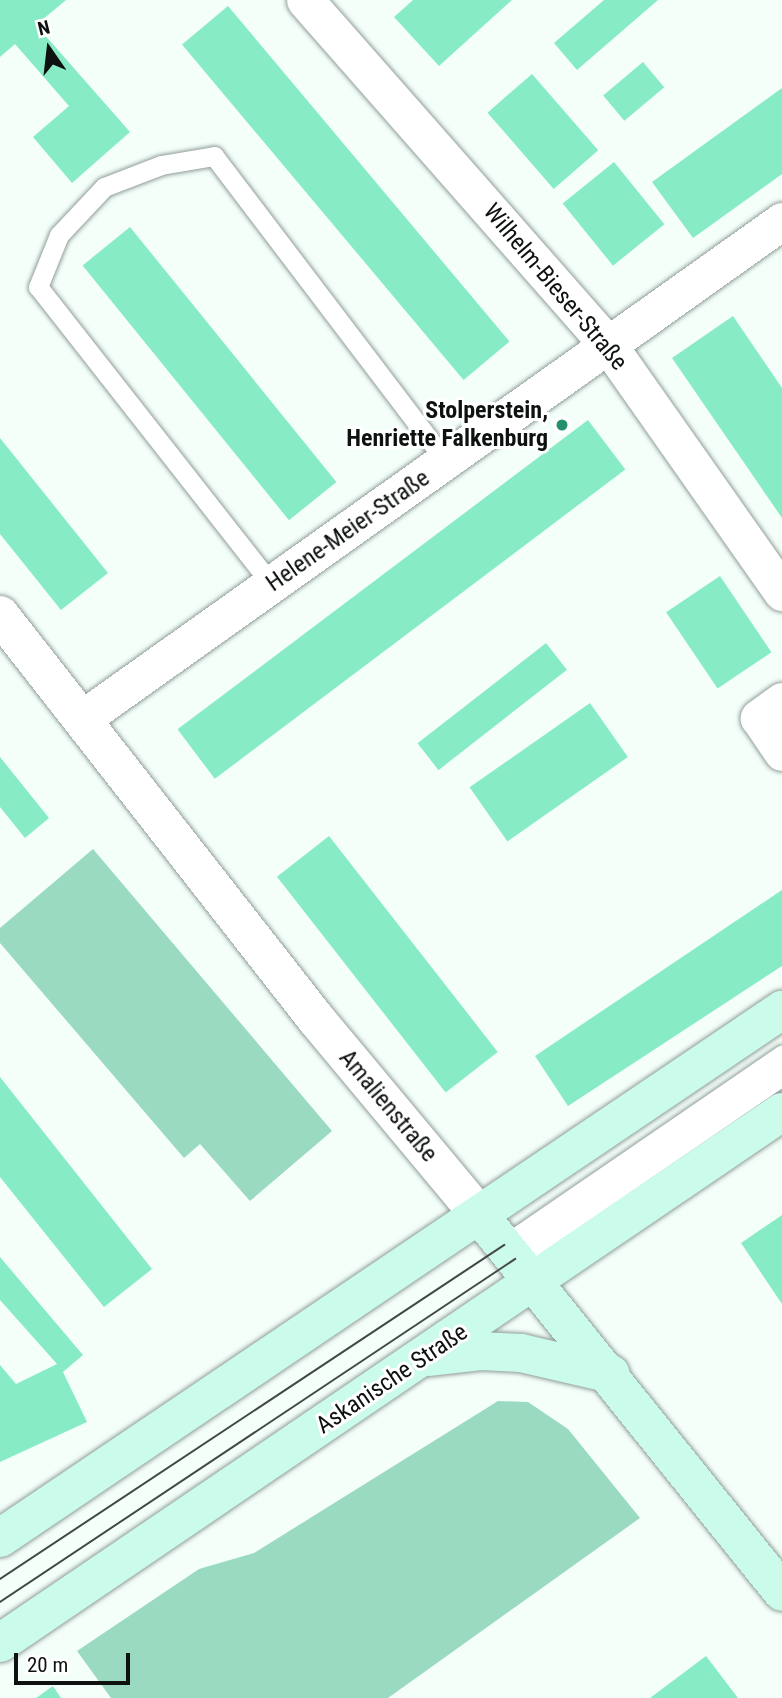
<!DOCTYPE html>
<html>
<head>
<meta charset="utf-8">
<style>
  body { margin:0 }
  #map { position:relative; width:782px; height:1698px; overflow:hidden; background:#f4fffa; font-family:"Roboto Condensed",sans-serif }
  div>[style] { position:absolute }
  .green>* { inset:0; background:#9adac0 }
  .building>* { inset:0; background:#87ecc5; transform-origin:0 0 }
  .roads { filter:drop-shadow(0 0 2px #929e99) drop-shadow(0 0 2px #929e99) }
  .service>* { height:19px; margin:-9.5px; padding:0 9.5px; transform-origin:9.5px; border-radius:9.5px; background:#fff }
  .minor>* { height:37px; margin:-18.5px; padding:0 18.5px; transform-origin:18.5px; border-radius:18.5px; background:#fff }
  .tertiary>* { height:38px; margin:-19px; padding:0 19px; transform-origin:19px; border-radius:19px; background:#fff }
  .secondary>* { height:38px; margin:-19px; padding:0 19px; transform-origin:19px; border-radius:19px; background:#cafbeb }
  .tram>* { height:2px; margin:-1px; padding:0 1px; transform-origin:1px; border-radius:1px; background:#434845 }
  .dots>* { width:19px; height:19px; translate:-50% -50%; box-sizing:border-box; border:4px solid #fff; border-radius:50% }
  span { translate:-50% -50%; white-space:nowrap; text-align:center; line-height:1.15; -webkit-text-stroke:6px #fff; paint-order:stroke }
  .street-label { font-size:24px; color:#0d110f }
  .poi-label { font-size:24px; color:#0d110f; font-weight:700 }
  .right { translate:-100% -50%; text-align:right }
  .north { position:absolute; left:14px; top:14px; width:70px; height:70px; -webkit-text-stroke:5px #fff; paint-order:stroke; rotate:346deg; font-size:19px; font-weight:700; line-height:28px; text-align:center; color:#0d110f }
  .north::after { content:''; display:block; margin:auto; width:24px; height:32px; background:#0d110f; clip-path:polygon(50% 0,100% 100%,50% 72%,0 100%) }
  .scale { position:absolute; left:14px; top:1653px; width:116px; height:32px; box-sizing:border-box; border:4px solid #0d110f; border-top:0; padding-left:9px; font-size:21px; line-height:24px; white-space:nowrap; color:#0d110f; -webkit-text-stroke:5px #fff; paint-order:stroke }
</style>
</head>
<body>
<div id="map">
  <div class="green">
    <div style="clip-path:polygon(93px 849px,332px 1131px,250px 1201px,200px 1144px,184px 1158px,0 943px,0 928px)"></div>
    <div style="clip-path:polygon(498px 1401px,528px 1402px,568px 1429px,640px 1518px,388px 1698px,111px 1698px,77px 1651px,199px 1569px,254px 1553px)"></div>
  </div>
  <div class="building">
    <div style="clip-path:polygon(0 0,66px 0,36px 25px,130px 132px,72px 183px,33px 137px,69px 106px,15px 44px,0 57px)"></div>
    <div style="clip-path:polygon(413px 0,512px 0,439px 66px,394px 17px)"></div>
    <div style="clip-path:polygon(604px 0,658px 0,577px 70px,554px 43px)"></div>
    <div style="left:228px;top:6px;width:438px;height:60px;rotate:50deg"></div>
    <div style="left:643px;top:62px;width:33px;height:52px;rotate:50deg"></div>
    <div style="left:532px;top:74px;width:101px;height:59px;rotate:49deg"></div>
    <div style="clip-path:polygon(782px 88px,782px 174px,693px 238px,652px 182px)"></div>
    <div style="left:614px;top:162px;width:80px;height:66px;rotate:51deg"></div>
    <div style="left:130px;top:227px;width:328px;height:61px;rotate:51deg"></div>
    <div style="clip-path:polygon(733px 316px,782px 388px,782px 518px,672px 358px)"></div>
    <div style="left:588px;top:420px;width:62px;height:514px;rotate:53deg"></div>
    <div style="clip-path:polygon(0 438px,108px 573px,61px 610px,0 534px)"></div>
    <div style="left:720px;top:576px;width:92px;height:65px;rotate:56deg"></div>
    <div style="left:546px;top:643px;width:34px;height:163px;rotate:52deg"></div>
    <div style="left:590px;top:703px;width:66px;height:147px;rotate:55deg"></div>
    <div style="clip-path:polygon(0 757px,49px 818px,25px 838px,0 807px)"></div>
    <div style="left:329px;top:836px;width:274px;height:66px;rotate:52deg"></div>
    <div style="clip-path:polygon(782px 890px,782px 966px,568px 1106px,535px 1056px)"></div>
    <div style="clip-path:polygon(0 1077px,152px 1269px,104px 1307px,0 1177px)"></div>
    <div style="clip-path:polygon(782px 1215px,782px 1304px,741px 1243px)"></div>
    <div style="clip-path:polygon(0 1257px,83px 1355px,63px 1372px,87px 1422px,0 1462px,0 1365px,16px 1384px,57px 1364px,0 1300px)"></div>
    <div style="clip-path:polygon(706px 1656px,738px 1698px,650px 1698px)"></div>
    <div style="clip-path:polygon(53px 1686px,61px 1698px,36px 1698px)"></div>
  </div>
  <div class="roads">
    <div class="service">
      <div style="left:272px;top:585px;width:379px;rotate:-128.1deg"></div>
      <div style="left:38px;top:287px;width:56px;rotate:-68deg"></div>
      <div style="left:59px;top:235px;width:66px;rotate:-46.8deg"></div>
      <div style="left:104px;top:187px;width:61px;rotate:-21.1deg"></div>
      <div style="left:161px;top:165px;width:54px;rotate:-9.6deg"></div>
      <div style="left:214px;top:156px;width:384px;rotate:52.8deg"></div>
      <div style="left:504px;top:1245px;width:337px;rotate:-34.4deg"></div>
      <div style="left:515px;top:1259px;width:324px;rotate:-34.4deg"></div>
    </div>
    <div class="minor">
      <div style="left:305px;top:0;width:461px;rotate:48.7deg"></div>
      <div style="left:609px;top:346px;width:301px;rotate:54.9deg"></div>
      <div style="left:782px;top:701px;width:29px;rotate:144deg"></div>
      <div style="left:759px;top:718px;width:41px;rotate:55.9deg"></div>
      <div style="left:83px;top:718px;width:858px;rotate:-35.41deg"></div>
    </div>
    <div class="tertiary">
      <div style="left:0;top:615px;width:513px;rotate:51.97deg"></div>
      <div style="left:316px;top:1019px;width:256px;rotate:50.2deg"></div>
    </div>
    <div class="secondary">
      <div style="left:480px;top:1216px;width:482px;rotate:51.2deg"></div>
      <div style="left:430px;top:1357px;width:51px;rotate:-6.7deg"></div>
      <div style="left:481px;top:1351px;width:40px;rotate:2.9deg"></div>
      <div style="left:521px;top:1353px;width:92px;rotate:13.1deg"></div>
      <div style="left:0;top:1538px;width:944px;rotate:-34.03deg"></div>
      <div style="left:0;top:1643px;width:945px;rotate:-34.18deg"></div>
    </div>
  </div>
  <div class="tram">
    <div style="left:0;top:1579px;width:605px;rotate:-33.53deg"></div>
    <div style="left:0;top:1602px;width:619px;rotate:-33.66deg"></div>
  </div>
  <div class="dots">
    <div style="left:562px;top:425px;background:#26906e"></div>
  </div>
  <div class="street-label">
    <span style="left:555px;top:287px;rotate:50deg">Wilhelm-Bieser-Straße</span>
    <span style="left:348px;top:531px;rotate:-35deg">Helene-Meier-Straße</span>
    <span style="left:388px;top:1106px;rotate:50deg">Amalienstraße</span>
    <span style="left:392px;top:1379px;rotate:-34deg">Askanische Straße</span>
  </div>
  <div class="poi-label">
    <span class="right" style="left:548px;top:425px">Stolperstein,<br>Henriette Falkenburg</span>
  </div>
  <div class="north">N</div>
  <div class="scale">20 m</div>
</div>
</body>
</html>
